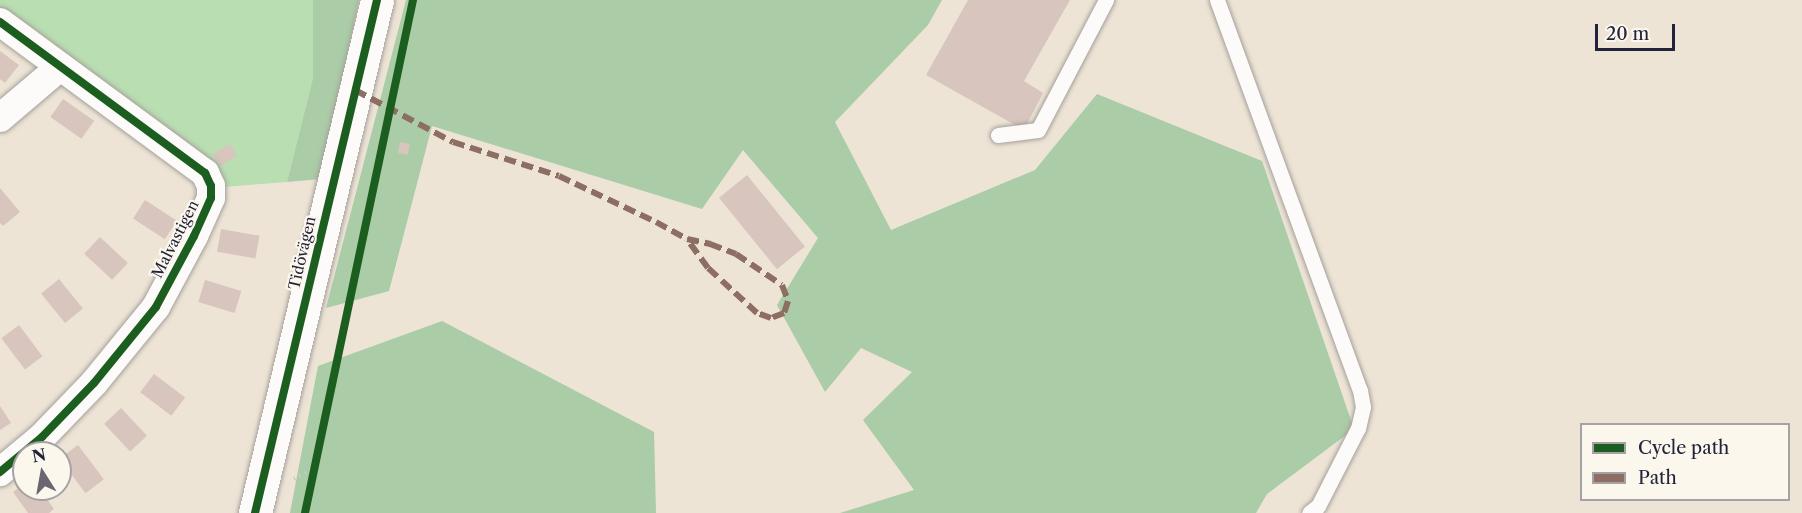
<!DOCTYPE html>
<html>
<head>
<meta charset="utf-8">
<style>
  body { margin:0 }
  #map { position:relative; width:1802px; height:513px; overflow:hidden; background:#ede4d6; font-family:"Libre Caslon Text",serif }
  div>[style] { position:absolute }
  .green>* { inset:0; background:#b9deb2 }
  .forest>* { inset:0; background:#aacca6 }
  .building>* { inset:0; background:#d8c5bd; transform-origin:0 0 }
  .path>* { height:4px; margin-top:-2px; transform-origin:0; background:repeating-linear-gradient(90deg,#cac8c7 0 1.5px,transparent 0 6px) }
  .roads { filter:drop-shadow(0 0 2px #a6a09b) drop-shadow(0 0 2px #a6a09b) }
  .lane>* { height:15px; margin:-7.5px; padding:0 7.5px; transform-origin:7.5px; border-radius:7.5px; background:#fcfbf9 }
  .street>* { height:28px; margin:-14px; padding:0 14px; transform-origin:14px; border-radius:14px; background:#fcfbf9 }
  .secondary>* { height:33px; margin:-16.5px; padding:0 16.5px; transform-origin:16.5px; border-radius:16.5px; background:#fcfbf9 }
  .quiet>* { height:6px; margin-top:-3px; transform-origin:0; background:repeating-linear-gradient(90deg,#8d6e63 0 12px,transparent 0 18px) }
  .cycleway>* { height:8px; margin:-4px; padding:0 4px; transform-origin:4px; border-radius:4px; background:#1b5e20 }
  span { translate:-50% -50%; white-space:nowrap; text-align:center; line-height:1.15; -webkit-text-stroke:4.5px #fbf7ec; paint-order:stroke }
  .street-label { font-size:15px; color:#22223b }
  .legend { position:absolute; left:1580px; top:423px; width:210px; height:78px; box-sizing:border-box; background:#fbf7ec; border:2px solid #a4a2a5; margin:0; padding:8px 10px; list-style:none; font-size:18px; color:#22223b }
  .legend li { display:flex; align-items:center; gap:12px; height:30px }
  .legend b { width:30px; border:2px solid #a4a2a5 }
  .north { position:absolute; left:12px; top:441px; width:60px; height:60px; box-sizing:border-box; background:#fbf7ec; border:2px solid #a4a2a5; border-radius:50%; rotate:349deg; font-size:16px; font-weight:700; line-height:24px; text-align:center; color:#22223b }
  .north::after { content:''; display:block; margin:auto; width:21px; height:27px; background:#696671; clip-path:polygon(50% 0,100% 100%,50% 72%,0 100%) }
  .scale { position:absolute; left:1595px; top:24px; width:80px; height:27px; box-sizing:border-box; border:3px solid #22223b; border-top:0; padding-left:8px; font-size:18px; line-height:21px; white-space:nowrap; color:#22223b; -webkit-text-stroke:4px #fbf7ec; paint-order:stroke }
</style>
</head>
<body>
<div id="map">
  <div class="green">
    <div style="clip-path:polygon(0 0,313px 0,313px 78px,287px 182px,223px 187px,0 10px)"></div>
  </div>
  <div class="forest">
    <div style="clip-path:polygon(313px 0,359px 0,321px 179px,287px 182px,313px 78px)"></div>
    <div style="clip-path:polygon(406px 0,942px 0,928px 25px,835px 122px,891px 230px,1035px 170px,1097px 94px,1262px 161px,1354px 429px,1267px 494px,1256px 513px,840px 513px,914px 490px,863px 420px,912px 372px,861px 348px,825px 392px,777px 305px,818px 238px,743px 150px,702px 209px,432px 126px,389px 291px,326px 308px)"></div>
    <div style="clip-path:polygon(442px 321px,654px 432px,656px 513px,290px 513px,318px 366px)"></div>
  </div>
  <div class="building">
    <div style="clip-path:polygon(968px 0,1070px 0,1024px 81px,1043px 93px,1024px 130px,926px 75px)"></div>
    <div style="clip-path:polygon(0 51px,19px 65px,5px 83px,0 79px)"></div>
    <div style="left:63px;top:99px;width:38px;height:22px;rotate:35deg"></div>
    <div style="left:400px;top:142px;width:10px;height:11px;rotate:11deg"></div>
    <div style="left:230px;top:144px;width:14px;height:20px;rotate:60deg"></div>
    <div style="left:747px;top:175px;width:92px;height:36px;rotate:51deg"></div>
    <div style="clip-path:polygon(0 188px,20px 212px,3px 226px,0 223px)"></div>
    <div style="left:145px;top:200px;width:38px;height:22px;rotate:33deg"></div>
    <div style="left:221px;top:229px;width:39px;height:23px;rotate:10deg"></div>
    <div style="left:100px;top:237px;width:38px;height:23px;rotate:43deg"></div>
    <div style="left:59px;top:279px;width:38px;height:23px;rotate:51deg"></div>
    <div style="left:205px;top:280px;width:38px;height:23px;rotate:17deg"></div>
    <div style="left:19px;top:325px;width:39px;height:22px;rotate:53deg"></div>
    <div style="left:154px;top:374px;width:39px;height:23px;rotate:37deg"></div>
    <div style="clip-path:polygon(0 406px,11px 423px,0 430px)"></div>
    <div style="left:121px;top:408px;width:38px;height:23px;rotate:47deg"></div>
    <div style="left:78px;top:445px;width:43px;height:23px;rotate:53deg"></div>
    <div style="clip-path:polygon(24px 484px,24px 489px,40px 489px,54px 509px,49px 513px,28px 513px,13px 492px)"></div>
  </div>
  <div class="path">
    <div style="left:294px;top:479px;width:23px;rotate:-29deg"></div>
  </div>
  <div class="roads">
    <div class="lane">
      <div style="left:1217px;top:0;width:415px;rotate:69.9deg"></div>
      <div style="left:1360px;top:390px;width:17px;rotate:80deg"></div>
      <div style="left:1363px;top:407px;width:22px;rotate:103deg"></div>
      <div style="left:1358px;top:428px;width:88px;rotate:117.1deg"></div>
      <div style="left:1318px;top:506px;width:11px;rotate:142deg"></div>
      <div style="left:998px;top:135px;width:40px;rotate:-7.1deg"></div>
      <div style="left:1038px;top:130px;width:147px;rotate:-62.4deg"></div>
    </div>
    <div class="street">
      <div style="left:0;top:22px;width:255px;rotate:36.4deg"></div>
      <div style="left:205px;top:173px;width:14px;rotate:65deg"></div>
      <div style="left:211px;top:186px;width:12px;rotate:90deg"></div>
      <div style="left:211px;top:198px;width:42px;rotate:114.1deg"></div>
      <div style="left:194px;top:236px;width:81px;rotate:118.2deg"></div>
      <div style="left:156px;top:307px;width:98px;rotate:129.2deg"></div>
      <div style="left:94px;top:383px;width:75px;rotate:133.9deg"></div>
      <div style="left:42px;top:437px;width:55px;rotate:140.2deg"></div>
      <div style="left:0;top:118px;width:77px;rotate:-40.3deg"></div>
    </div>
    <div class="secondary">
      <div style="left:255px;top:513px;width:527px;rotate:-76.62deg"></div>
    </div>
  </div>
  <div class="quiet">
    <div style="left:355px;top:90px;width:111px;rotate:28deg"></div>
    <div style="left:453px;top:142px;width:111px;rotate:17.8deg"></div>
    <div style="left:559px;top:176px;width:107px;rotate:25.4deg"></div>
    <div style="left:656px;top:222px;width:35px;rotate:29deg"></div>
    <div style="left:687px;top:239px;width:24px;rotate:12deg"></div>
    <div style="left:710px;top:244px;width:28px;rotate:21deg"></div>
    <div style="left:736px;top:254px;width:55px;rotate:34deg"></div>
    <div style="left:782px;top:285px;width:17px;rotate:69deg"></div>
    <div style="left:788px;top:301px;width:13px;rotate:108deg"></div>
    <div style="left:784px;top:313px;width:14px;rotate:159deg"></div>
    <div style="left:771px;top:318px;width:15px;rotate:-160deg"></div>
    <div style="left:757px;top:313px;width:67px;rotate:-137.4deg"></div>
    <div style="left:708px;top:268px;width:36px;rotate:-126deg"></div>
  </div>
  <div class="cycleway">
    <div style="left:0;top:22px;width:255px;rotate:36.4deg"></div>
    <div style="left:205px;top:173px;width:14px;rotate:65deg"></div>
    <div style="left:211px;top:186px;width:12px;rotate:90deg"></div>
    <div style="left:211px;top:198px;width:42px;rotate:114.1deg"></div>
    <div style="left:194px;top:236px;width:81px;rotate:118.2deg"></div>
    <div style="left:156px;top:307px;width:98px;rotate:129.2deg"></div>
    <div style="left:94px;top:383px;width:75px;rotate:133.9deg"></div>
    <div style="left:42px;top:437px;width:55px;rotate:140.2deg"></div>
    <div style="left:255px;top:513px;width:527px;rotate:-76.62deg"></div>
    <div style="left:305px;top:513px;width:524px;rotate:-78.11deg"></div>
  </div>
  <div class="street-label">
    <span style="left:175px;top:239px;rotate:-63deg">Malvastigen</span>
    <span style="left:302px;top:253px;rotate:-77deg">Tidövägen</span>
  </div>
  <ul class="legend">
  <li><b style="height:8px;background:#1b5e20"></b>Cycle path</li>
  <li><b style="height:8px;background:#8d6e63"></b>Path</li>
  </ul>
  <div class="north">N</div>
  <div class="scale">20 m</div>
</div>
</body>
</html>
